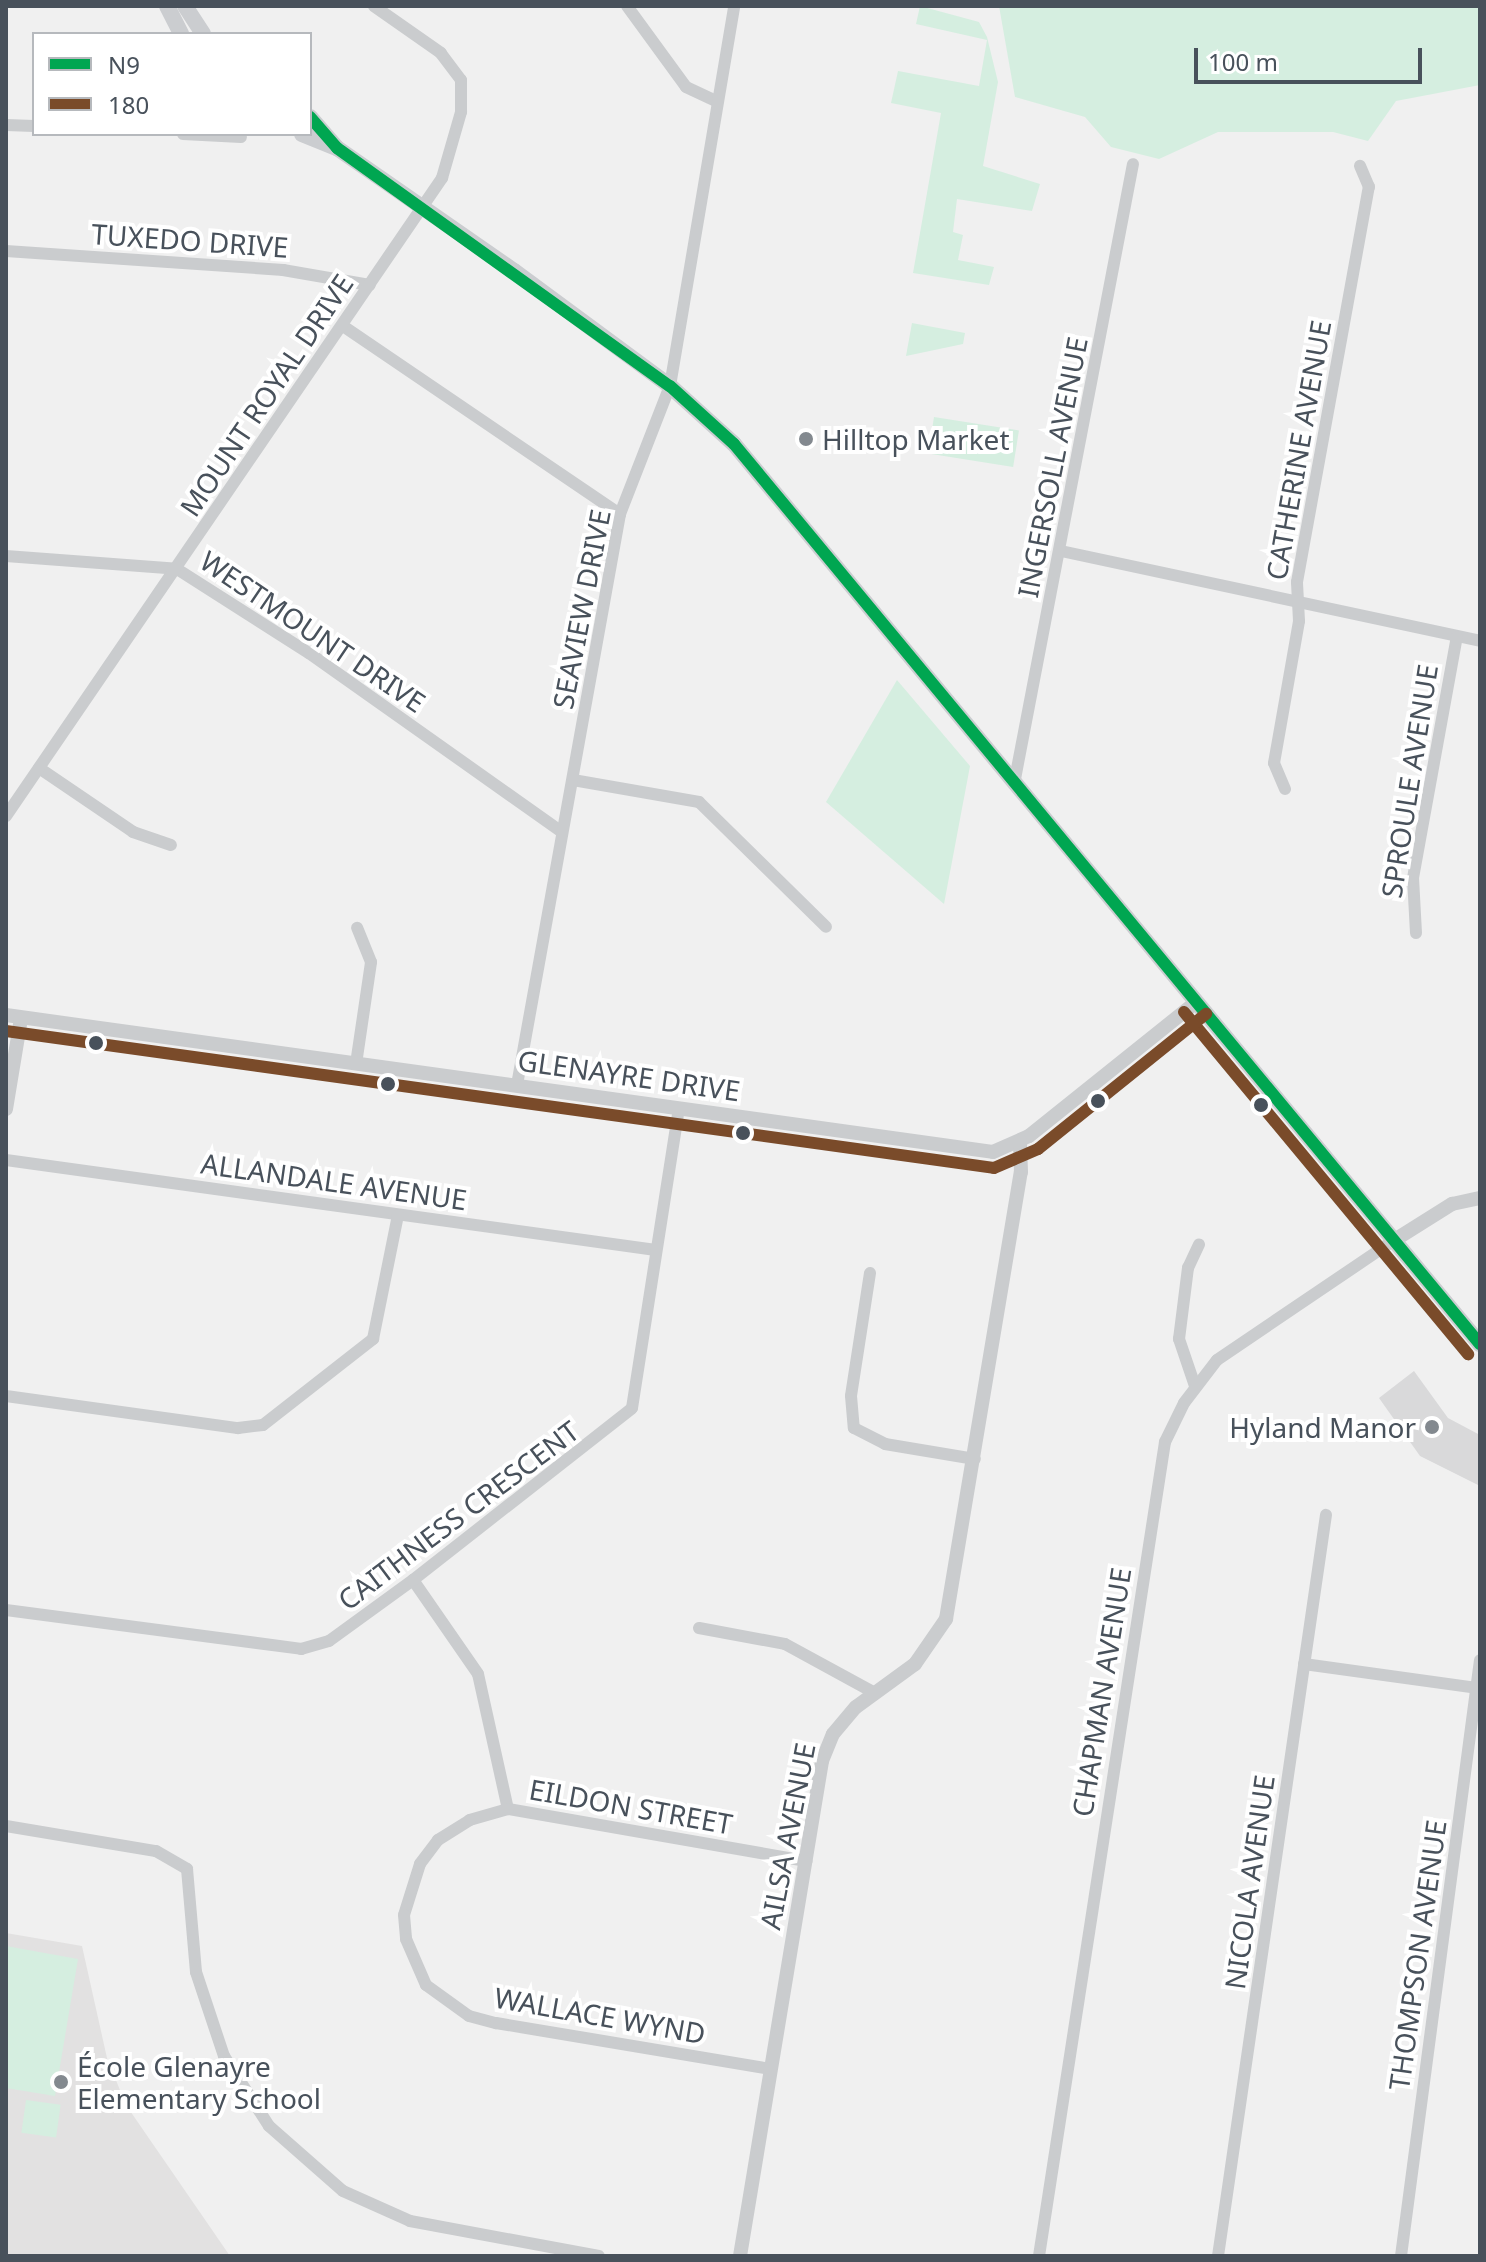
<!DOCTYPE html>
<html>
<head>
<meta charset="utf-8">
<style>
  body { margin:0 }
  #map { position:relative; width:1486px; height:2262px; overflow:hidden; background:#f0f0f0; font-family:"Noto Sans",sans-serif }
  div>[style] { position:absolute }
  .education>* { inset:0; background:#e2e1e1 }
  .green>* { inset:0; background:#d5eee0; transform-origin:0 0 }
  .building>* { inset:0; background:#d9d9da }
  .minor>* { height:12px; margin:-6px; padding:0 6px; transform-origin:6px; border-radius:6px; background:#caccce }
  .tertiary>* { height:14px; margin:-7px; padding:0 7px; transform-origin:7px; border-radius:7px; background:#caccce }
  .secondary>* { height:16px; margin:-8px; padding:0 8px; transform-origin:8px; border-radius:8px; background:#cbcdd0 }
  .bus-1>* { height:12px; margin:-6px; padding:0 6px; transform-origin:6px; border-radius:6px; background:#00a651 }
  .bus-2>* { height:12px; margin:-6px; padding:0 6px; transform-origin:6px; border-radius:6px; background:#7a4b2a }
  .dots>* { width:22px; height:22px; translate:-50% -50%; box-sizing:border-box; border:4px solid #fff; border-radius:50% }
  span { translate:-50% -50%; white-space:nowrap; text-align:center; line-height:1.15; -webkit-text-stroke:8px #fff; paint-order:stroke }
  .street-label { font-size:28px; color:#48515b }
  .poi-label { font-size:28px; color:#48515b }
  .left { translate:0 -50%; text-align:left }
  .right { translate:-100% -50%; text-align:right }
  .frame { position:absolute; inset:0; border:8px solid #48515b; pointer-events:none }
  .legend { position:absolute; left:32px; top:32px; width:280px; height:104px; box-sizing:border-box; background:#fff; border:2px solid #b6b9bd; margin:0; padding:10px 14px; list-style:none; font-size:24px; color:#48515b }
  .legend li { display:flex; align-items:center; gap:16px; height:40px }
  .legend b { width:40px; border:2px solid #b6b9bd }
  .scale { position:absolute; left:1194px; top:48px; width:228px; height:36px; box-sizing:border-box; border:4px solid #48515b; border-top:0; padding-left:10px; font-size:24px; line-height:28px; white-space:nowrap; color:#48515b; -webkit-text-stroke:6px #fff; paint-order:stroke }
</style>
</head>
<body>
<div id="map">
  <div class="education">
    <div style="clip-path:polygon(6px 1933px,82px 1946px,107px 2058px,126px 2105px,230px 2256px,6px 2256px)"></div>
  </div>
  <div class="green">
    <div style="clip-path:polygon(920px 6px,979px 22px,987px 37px,998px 82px,983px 166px,1040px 184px,1032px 211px,957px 199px,953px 232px,963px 235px,958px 260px,994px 267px,989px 285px,913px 273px,941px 113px,891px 103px,898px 71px,979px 86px,987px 40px,916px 24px)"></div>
    <div style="clip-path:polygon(999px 6px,1480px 6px,1480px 85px,1396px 101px,1368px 141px,1333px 132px,1218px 132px,1159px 159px,1111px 147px,1085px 117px,1015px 97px)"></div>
    <div style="clip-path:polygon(912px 323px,965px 333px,963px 344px,906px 356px)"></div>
    <div style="left:934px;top:417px;width:86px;height:37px;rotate:9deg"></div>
    <div style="clip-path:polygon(897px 680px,970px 766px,944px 904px,826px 802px)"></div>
    <div style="clip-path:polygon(6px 1946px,78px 1959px,55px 2096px,6px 2088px)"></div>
    <div style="left:26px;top:2100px;width:35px;height:33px;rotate:8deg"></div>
  </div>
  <div class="building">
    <div style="clip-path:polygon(1414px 1371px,1448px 1418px,1480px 1435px,1480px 1486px,1420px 1456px,1379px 1398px)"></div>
  </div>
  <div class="minor">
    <div style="left:627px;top:6px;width:100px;rotate:53.9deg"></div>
    <div style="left:686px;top:87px;width:33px;rotate:25deg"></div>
    <div style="left:6px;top:125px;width:28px;rotate:2deg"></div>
    <div style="left:183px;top:134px;width:58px;rotate:3deg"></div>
    <div style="left:6px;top:251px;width:278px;rotate:3.9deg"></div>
    <div style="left:283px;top:270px;width:88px;rotate:9.8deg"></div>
    <div style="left:343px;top:326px;width:335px;rotate:34.2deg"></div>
    <div style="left:1061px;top:551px;width:429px;rotate:12.1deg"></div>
    <div style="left:6px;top:556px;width:171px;rotate:4.3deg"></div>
    <div style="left:177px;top:569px;width:156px;rotate:32.5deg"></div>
    <div style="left:309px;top:653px;width:310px;rotate:35.3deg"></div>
    <div style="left:39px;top:768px;width:114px;rotate:34.2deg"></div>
    <div style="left:133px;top:832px;width:40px;rotate:18.9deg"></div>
    <div style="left:1015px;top:779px;width:626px;rotate:-79.14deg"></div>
    <div style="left:573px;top:780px;width:128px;rotate:9.9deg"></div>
    <div style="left:699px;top:802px;width:178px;rotate:44.5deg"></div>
    <div style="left:1285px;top:789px;width:28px;rotate:-113deg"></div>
    <div style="left:1274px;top:763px;width:144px;rotate:-80deg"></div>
    <div style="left:1299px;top:621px;width:39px;rotate:-93deg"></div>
    <div style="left:1297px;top:582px;width:402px;rotate:-79.7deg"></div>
    <div style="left:1369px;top:187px;width:23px;rotate:-113deg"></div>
    <div style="left:6px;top:816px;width:773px;rotate:-55.65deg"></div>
    <div style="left:442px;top:178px;width:69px;rotate:-73.9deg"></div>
    <div style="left:461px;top:112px;width:32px;rotate:-90deg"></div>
    <div style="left:461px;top:80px;width:34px;rotate:-127deg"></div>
    <div style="left:441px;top:53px;width:82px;rotate:-145deg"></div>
    <div style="left:1416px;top:933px;width:55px;rotate:-93.1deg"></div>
    <div style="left:1413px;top:878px;width:245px;rotate:-79.7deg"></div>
    <div style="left:356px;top:1064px;width:103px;rotate:-81.6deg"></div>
    <div style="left:371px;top:962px;width:37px;rotate:-112deg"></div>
    <div style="left:517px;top:1085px;width:580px;rotate:-79.77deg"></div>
    <div style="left:620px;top:514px;width:137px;rotate:-68.7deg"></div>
    <div style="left:670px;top:386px;width:385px;rotate:-80.4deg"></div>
    <div style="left:6px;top:1160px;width:656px;rotate:7.88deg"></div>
    <div style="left:870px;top:1273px;width:124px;rotate:98.8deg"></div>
    <div style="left:851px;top:1396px;width:32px;rotate:85deg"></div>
    <div style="left:854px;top:1428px;width:35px;rotate:27deg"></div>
    <div style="left:885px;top:1444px;width:91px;rotate:9.5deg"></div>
    <div style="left:1195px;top:1386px;width:50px;rotate:-108.8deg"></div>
    <div style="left:1179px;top:1339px;width:72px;rotate:-82.8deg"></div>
    <div style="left:1188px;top:1268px;width:26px;rotate:-65deg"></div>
    <div style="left:6px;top:1396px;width:234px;rotate:7.9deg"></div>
    <div style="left:238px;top:1428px;width:25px;rotate:-7deg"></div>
    <div style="left:263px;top:1425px;width:140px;rotate:-38deg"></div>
    <div style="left:373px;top:1339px;width:126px;rotate:-78.6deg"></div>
    <div style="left:413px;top:1580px;width:114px;rotate:55.3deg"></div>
    <div style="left:478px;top:1674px;width:138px;rotate:77.5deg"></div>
    <div style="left:508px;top:1809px;width:303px;rotate:9.9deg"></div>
    <div style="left:6px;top:1610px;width:298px;rotate:7.5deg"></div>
    <div style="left:301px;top:1649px;width:29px;rotate:-16deg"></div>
    <div style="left:329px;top:1641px;width:104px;rotate:-36deg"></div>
    <div style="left:413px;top:1580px;width:278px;rotate:-38.1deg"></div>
    <div style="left:632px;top:1408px;width:303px;rotate:-81.1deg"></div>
    <div style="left:699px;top:1628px;width:87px;rotate:10.5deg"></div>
    <div style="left:785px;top:1644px;width:100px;rotate:28.6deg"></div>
    <div style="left:1304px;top:1664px;width:174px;rotate:7.9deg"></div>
    <div style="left:508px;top:1809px;width:40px;rotate:164deg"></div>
    <div style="left:470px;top:1820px;width:38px;rotate:148deg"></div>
    <div style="left:438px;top:1840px;width:30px;rotate:127deg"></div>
    <div style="left:420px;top:1864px;width:53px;rotate:107.4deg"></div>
    <div style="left:404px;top:1915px;width:24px;rotate:85deg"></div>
    <div style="left:406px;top:1939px;width:50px;rotate:66.5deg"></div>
    <div style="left:426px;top:1985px;width:53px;rotate:35.8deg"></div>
    <div style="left:469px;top:2016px;width:28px;rotate:15deg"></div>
    <div style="left:496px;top:2023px;width:279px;rotate:9.5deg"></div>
    <div style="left:6px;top:1826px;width:152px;rotate:9.5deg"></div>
    <div style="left:156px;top:1851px;width:36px;rotate:30deg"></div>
    <div style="left:187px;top:1869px;width:103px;rotate:85deg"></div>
    <div style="left:196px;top:1972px;width:89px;rotate:71.6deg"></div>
    <div style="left:224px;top:2056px;width:83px;rotate:57.3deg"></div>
    <div style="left:269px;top:2126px;width:98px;rotate:41.3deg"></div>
    <div style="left:343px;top:2191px;width:73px;rotate:24.1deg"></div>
    <div style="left:410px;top:2221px;width:192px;rotate:10.5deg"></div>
    <div style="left:1039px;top:2256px;width:824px;rotate:-81.2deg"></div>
    <div style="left:1165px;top:1442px;width:43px;rotate:-64deg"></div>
    <div style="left:1184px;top:1403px;width:54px;rotate:-52.5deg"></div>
    <div style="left:1217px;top:1360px;width:212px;rotate:-34.1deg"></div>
    <div style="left:1218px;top:2256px;width:749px;rotate:-81.71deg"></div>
    <div style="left:1401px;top:2256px;width:601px;rotate:-82.45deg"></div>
  </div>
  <div class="tertiary">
    <div style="left:6px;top:1015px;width:996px;rotate:7.9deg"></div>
    <div style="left:993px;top:1152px;width:39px;rotate:-24deg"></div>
    <div style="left:1029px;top:1136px;width:214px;rotate:-38.7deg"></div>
    <div style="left:6px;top:1109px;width:92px;rotate:-80.6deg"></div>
    <div style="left:1393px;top:1241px;width:70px;rotate:-32.1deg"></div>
    <div style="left:1452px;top:1204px;width:29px;rotate:-12deg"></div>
    <div style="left:740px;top:2256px;width:502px;rotate:-80.59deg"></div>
    <div style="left:822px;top:1761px;width:29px;rotate:-68deg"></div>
    <div style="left:833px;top:1734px;width:35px;rotate:-50deg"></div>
    <div style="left:856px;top:1707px;width:73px;rotate:-36.1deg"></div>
    <div style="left:915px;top:1664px;width:55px;rotate:-55.4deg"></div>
    <div style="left:946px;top:1619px;width:453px;rotate:-80.5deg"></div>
    <div style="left:1021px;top:1172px;width:31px;rotate:-92deg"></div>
  </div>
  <div class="secondary">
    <div style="left:167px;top:6px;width:31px;rotate:63deg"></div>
    <div style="left:185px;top:6px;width:33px;rotate:57deg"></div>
    <div style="left:310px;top:117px;width:40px;rotate:49deg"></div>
    <div style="left:302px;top:134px;width:38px;rotate:22deg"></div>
    <div style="left:337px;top:148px;width:216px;rotate:34.8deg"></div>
    <div style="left:514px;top:271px;width:194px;rotate:36.4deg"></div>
    <div style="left:670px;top:386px;width:86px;rotate:42.2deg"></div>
    <div style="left:734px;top:444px;width:1169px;rotate:50.35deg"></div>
  </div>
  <div class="bus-1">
    <div style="left:310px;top:117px;width:41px;rotate:48.9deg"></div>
    <div style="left:337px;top:148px;width:409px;rotate:35.6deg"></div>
    <div style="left:670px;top:386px;width:86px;rotate:42.2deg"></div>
    <div style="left:734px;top:444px;width:1169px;rotate:50.35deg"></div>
  </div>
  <div class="bus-2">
    <div style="left:1184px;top:1012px;width:445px;rotate:50.3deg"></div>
    <div style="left:6px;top:1031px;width:997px;rotate:7.89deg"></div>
    <div style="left:994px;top:1168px;width:48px;rotate:-23.4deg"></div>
    <div style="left:1038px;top:1149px;width:216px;rotate:-38.8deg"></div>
  </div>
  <div class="dots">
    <div style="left:806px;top:439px;background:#83898f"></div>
    <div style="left:96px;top:1043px;background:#48515b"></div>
    <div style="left:388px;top:1084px;background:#48515b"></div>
    <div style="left:1098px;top:1101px;background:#48515b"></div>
    <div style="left:1261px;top:1105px;background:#48515b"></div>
    <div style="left:743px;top:1133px;background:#48515b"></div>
    <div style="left:1432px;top:1427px;background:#83898f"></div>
    <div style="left:61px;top:2082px;background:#83898f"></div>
  </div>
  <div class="street-label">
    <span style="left:190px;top:240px;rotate:4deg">TUXEDO DRIVE</span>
    <span style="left:266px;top:395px;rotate:-56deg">MOUNT ROYAL DRIVE</span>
    <span style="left:1298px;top:450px;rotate:-80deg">CATHERINE AVENUE</span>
    <span style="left:1052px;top:467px;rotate:-79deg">INGERSOLL AVENUE</span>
    <span style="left:581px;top:609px;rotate:-79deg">SEAVIEW DRIVE</span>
    <span style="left:313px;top:631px;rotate:34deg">WESTMOUNT DRIVE</span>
    <span style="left:1409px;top:781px;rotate:-81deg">SPROULE AVENUE</span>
    <span style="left:629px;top:1075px;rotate:8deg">GLENAYRE DRIVE</span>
    <span style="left:334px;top:1181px;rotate:8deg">ALLANDALE AVENUE</span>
    <span style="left:458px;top:1515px;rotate:-37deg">CAITHNESS CRESCENT</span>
    <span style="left:1101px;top:1692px;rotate:-81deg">CHAPMAN AVENUE</span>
    <span style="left:631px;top:1806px;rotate:10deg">EILDON STREET</span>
    <span style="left:787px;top:1836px;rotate:-79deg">AILSA AVENUE</span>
    <span style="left:1249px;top:1882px;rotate:-82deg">NICOLA AVENUE</span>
    <span style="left:1417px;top:1955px;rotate:-82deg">THOMPSON AVENUE</span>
    <span style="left:600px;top:2015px;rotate:10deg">WALLACE WYND</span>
  </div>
  <div class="poi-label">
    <span class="left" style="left:822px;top:439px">Hilltop Market</span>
    <span class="right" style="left:1416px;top:1427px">Hyland Manor</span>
    <span class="left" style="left:77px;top:2082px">École Glenayre<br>Elementary School</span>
  </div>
  <div class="frame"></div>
  <ul class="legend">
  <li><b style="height:10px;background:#00a651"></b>N9</li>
  <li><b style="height:10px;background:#7a4b2a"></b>180</li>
  </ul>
  <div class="scale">100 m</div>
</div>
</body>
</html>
